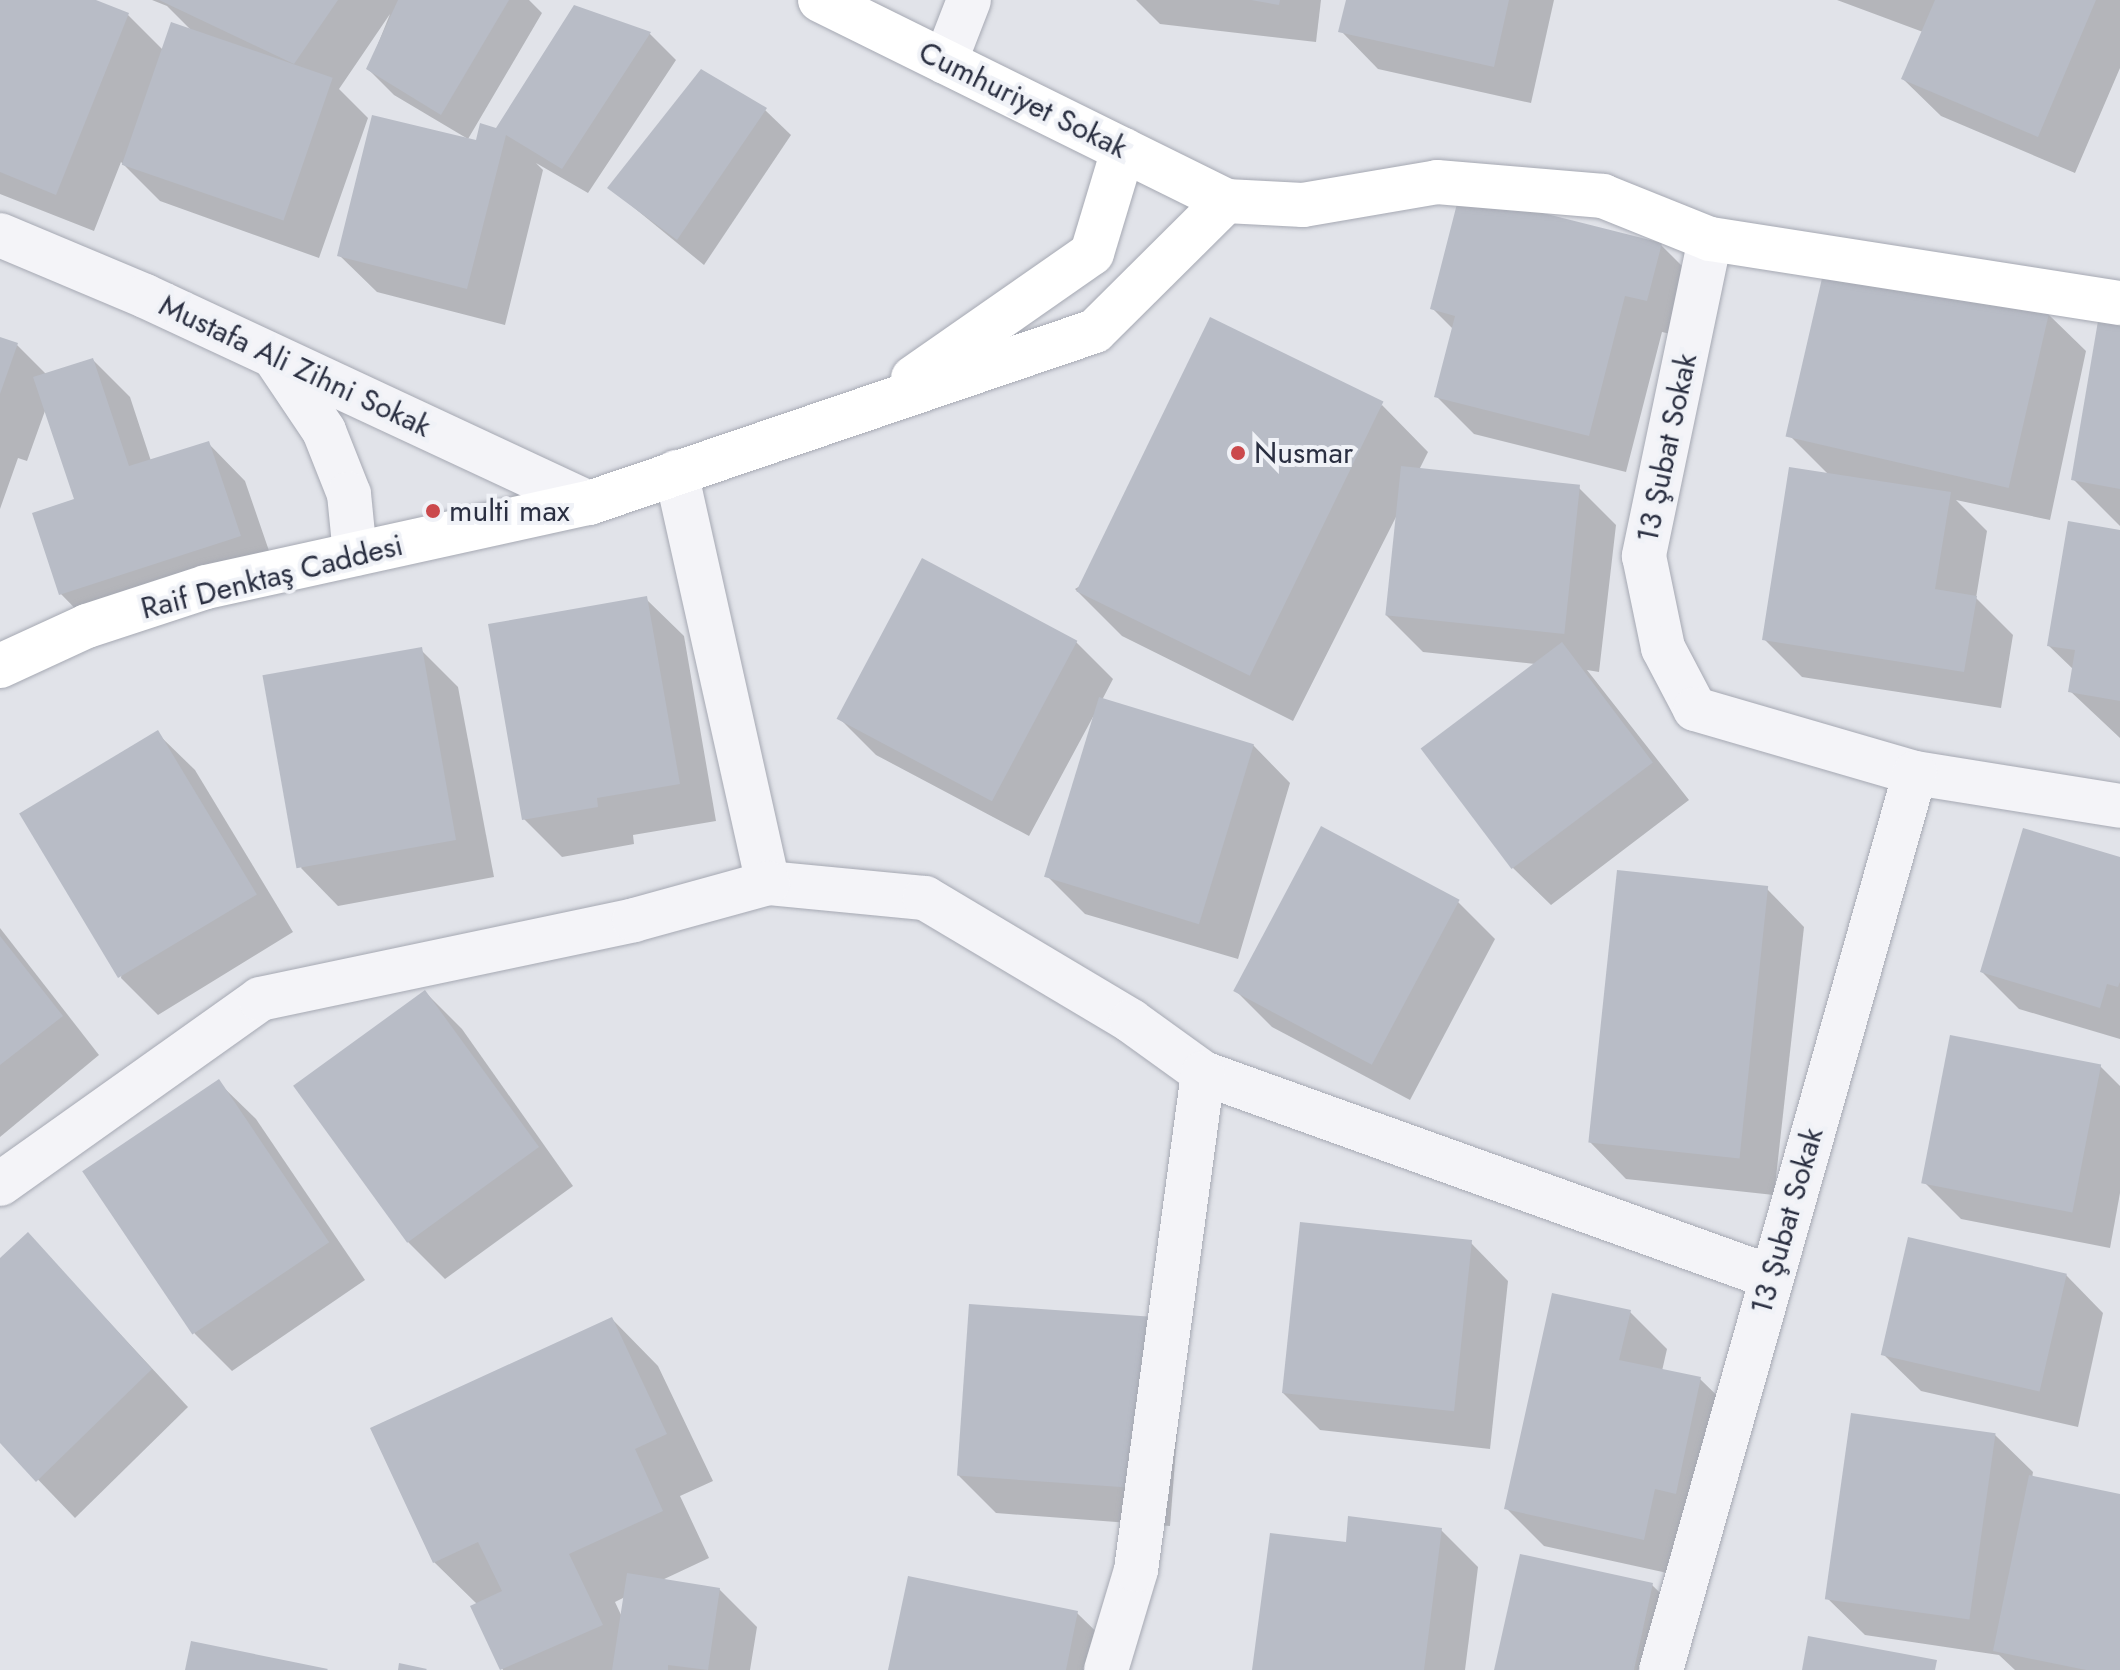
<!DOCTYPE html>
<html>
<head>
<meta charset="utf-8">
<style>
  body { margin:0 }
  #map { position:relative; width:2120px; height:1670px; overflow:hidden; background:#e1e3e9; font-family:Jost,sans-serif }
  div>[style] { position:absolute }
  .shadow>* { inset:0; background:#0003 }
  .building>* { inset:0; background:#b8bcc6; transform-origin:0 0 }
  .roads { filter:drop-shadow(0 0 2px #a6a9b3) drop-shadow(0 0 2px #a6a9b3) }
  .street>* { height:44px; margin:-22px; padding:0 22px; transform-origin:22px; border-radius:22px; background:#f4f4f8 }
  .secondary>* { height:44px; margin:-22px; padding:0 22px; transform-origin:22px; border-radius:22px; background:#fff }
  .dots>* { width:22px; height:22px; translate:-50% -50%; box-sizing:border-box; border:4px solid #f0f2f7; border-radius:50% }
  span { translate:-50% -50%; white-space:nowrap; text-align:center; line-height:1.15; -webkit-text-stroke:8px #f0f2f7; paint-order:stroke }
  .street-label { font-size:30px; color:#2a2f41 }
  .poi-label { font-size:30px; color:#2a2f41 }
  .left { translate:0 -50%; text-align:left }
</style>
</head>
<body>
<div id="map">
  <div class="shadow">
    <div style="clip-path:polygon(0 0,91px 0,128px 15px,163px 50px,193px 32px,167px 6px,152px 0,529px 0,542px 13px,468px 139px,394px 95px,368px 69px,390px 14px,339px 89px,368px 118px,319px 258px,160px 201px,121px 162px,94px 231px,0 194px)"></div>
    <div style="clip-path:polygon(1136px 0,1321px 0,1316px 42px,1160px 24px)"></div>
    <div style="clip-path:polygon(1348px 0,1554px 0,1531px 103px,1378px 69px,1341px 31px)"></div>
    <div style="clip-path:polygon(1837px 0,2120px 0,2120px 68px,2075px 173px,1941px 116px,1903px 79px,1923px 32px)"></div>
    <div style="clip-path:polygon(574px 7px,650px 34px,676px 60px,588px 193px,536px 163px,543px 170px,505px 325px,377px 292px,339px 255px,497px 130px)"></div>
    <div style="clip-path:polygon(765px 110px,791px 135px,704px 265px,610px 188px)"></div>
    <div style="clip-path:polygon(1661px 245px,1698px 282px,1684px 337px,1662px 332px,1626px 472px,1474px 434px,1436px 396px,1453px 329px,1432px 308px)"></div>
    <div style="clip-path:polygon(2048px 314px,2086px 351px,2050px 520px,1956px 500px,1987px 531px,1976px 598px,2013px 635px,2001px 708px,1802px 677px,1764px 639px,1829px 475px,1791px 437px)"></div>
    <div style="clip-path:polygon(2120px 326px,2120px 526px,2073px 479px)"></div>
    <div style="clip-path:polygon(0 339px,17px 345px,47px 375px,93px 360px,130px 397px,151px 461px,208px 443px,245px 481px,277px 574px,98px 632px,61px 594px,76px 501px,46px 408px,27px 461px,18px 458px,0 509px)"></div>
    <div style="clip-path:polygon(1382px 405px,1428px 452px,1419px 470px,1579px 488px,1616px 525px,1599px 672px,1587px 670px,1689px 800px,1551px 905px,1513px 868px,1535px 664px,1423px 652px,1386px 615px,1397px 515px,1293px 721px,1122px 636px,1075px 589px)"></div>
    <div style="clip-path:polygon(2120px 532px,2120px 738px,2070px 691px,2074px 670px,2049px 646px)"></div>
    <div style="clip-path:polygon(646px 599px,684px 636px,716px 821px,633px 835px,634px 844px,562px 857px,524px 819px)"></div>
    <div style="clip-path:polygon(1076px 642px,1113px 679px,1102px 700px,1253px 745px,1290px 783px,1238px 959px,1085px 914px,1048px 877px,1094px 715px,1029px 836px,876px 755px,839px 718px)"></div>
    <div style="clip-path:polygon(421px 650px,458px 687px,494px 877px,338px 906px,301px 868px)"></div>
    <div style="clip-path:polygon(157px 733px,195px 770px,293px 932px,158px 1015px,121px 978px)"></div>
    <div style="clip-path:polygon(2120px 859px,2120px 1039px,2019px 1009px,1982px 972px)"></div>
    <div style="clip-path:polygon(1767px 889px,1804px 927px,1774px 1195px,1626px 1179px,1589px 1141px)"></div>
    <div style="clip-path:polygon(1458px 902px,1495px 939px,1410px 1100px,1272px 1027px,1235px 990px)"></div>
    <div style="clip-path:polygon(0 928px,99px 1055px,0 1137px)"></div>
    <div style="clip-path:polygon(425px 992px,462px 1029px,573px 1186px,445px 1279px,408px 1242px)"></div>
    <div style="clip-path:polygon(2100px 1066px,2120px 1086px,2120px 1193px,2110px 1248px,1961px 1219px,1924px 1182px)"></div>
    <div style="clip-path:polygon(218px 1082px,256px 1119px,365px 1280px,232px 1371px,195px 1334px,85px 1172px)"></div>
    <div style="clip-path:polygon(28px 1235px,188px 1407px,75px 1518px,0 1440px,0 1260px)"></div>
    <div style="clip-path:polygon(1471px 1243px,1508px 1281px,1490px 1449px,1320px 1430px,1283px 1393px)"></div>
    <div style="clip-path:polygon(2066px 1275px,2103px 1313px,2078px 1427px,1921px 1391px,1883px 1354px)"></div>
    <div style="clip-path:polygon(1630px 1312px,1667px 1349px,1662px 1371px,1700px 1379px,1738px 1416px,1681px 1576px,1544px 1546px,1506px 1508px)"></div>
    <div style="clip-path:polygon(evenodd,612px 1319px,658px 1366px,713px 1481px,680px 1496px,709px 1558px,660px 1581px,719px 1589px,757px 1627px,750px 1670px,503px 1670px,473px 1607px,477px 1604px,434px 1562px,612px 1319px,625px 1597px,622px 1617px,615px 1602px,625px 1597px)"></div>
    <div style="clip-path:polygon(1146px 1320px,1183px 1357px,1170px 1526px,996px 1513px,958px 1475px)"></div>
    <div style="clip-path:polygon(1995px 1435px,2033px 1472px,2032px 1478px,2120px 1496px,2120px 1670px,2015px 1670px,1999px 1655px,1865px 1635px,1827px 1598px)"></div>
    <div style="clip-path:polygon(1441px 1530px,1478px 1567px,1465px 1670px,1254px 1670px,1347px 1544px)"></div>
    <div style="clip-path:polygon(1652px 1585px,1690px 1622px,1679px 1670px,1496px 1670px)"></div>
    <div style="clip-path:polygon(1077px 1613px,1115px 1650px,1111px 1670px,890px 1670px)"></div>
  </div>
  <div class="building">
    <div style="clip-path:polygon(0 0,96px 0,129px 13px,56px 195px,0 172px)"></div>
    <div style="clip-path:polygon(159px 0,338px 0,294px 64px)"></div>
    <div style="clip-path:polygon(398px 0,509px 0,441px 115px,366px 69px)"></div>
    <div style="clip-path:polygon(1251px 0,1280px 0,1279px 5px)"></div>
    <div style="clip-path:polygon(1346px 0,1509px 0,1494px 67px,1338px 32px)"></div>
    <div style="clip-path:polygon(1935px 0,2096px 0,2038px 137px,1901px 79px)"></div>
    <div style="clip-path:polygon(574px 5px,651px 32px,562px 169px,506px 135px,467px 289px,337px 256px,372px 115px,476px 140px,480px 123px,496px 128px)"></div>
    <div style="left:171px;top:22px;width:171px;height:151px;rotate:19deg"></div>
    <div style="clip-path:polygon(701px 69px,767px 108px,677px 240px,607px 188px)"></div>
    <div style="clip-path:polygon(1460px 192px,1662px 243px,1647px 301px,1625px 296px,1589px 436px,1434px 397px,1455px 316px,1430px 309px)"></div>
    <div style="left:1826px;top:261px;width:229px;height:180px;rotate:13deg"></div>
    <div style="left:1210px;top:317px;width:193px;height:305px;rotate:26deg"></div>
    <div style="clip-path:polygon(2098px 321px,2120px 324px,2120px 489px,2071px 480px)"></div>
    <div style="clip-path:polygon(0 337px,18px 343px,0 394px)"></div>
    <div style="clip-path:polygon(93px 358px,129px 466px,209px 441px,241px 536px,59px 595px,32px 513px,74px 499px,33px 377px)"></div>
    <div style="left:1401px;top:466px;width:180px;height:150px;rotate:6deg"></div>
    <div style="clip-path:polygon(1789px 467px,1951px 492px,1935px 589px,1977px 596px,1964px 672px,1762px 640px)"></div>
    <div style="clip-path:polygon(2068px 521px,2120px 530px,2120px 701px,2068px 692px,2075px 650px,2047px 646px)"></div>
    <div style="left:922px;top:558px;width:176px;height:182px;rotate:28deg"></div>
    <div style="clip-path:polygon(647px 596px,680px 784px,597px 798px,598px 807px,522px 820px,488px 624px)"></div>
    <div style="left:1562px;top:642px;width:151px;height:177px;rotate:53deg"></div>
    <div style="left:422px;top:647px;width:196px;height:162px;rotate:80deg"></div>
    <div style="left:1099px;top:697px;width:162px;height:188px;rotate:17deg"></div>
    <div style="left:158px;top:730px;width:192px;height:162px;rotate:59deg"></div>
    <div style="left:1321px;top:826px;width:157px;height:187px;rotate:28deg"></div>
    <div style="clip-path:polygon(2023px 828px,2120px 857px,2120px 982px,2118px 987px,2107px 984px,2100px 1008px,1980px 972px)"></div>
    <div style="left:1617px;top:870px;width:152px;height:274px;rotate:6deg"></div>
    <div style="clip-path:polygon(0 936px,63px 1016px,0 1065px)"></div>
    <div style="left:425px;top:990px;width:194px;height:163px;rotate:54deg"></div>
    <div style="left:1950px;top:1035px;width:154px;height:151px;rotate:11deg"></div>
    <div style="left:219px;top:1079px;width:197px;height:165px;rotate:56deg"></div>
    <div style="left:1300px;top:1222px;width:173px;height:172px;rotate:6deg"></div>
    <div style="clip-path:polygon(28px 1232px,152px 1369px,36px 1482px,0 1443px,0 1258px)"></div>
    <div style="left:1908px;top:1237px;width:163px;height:121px;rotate:13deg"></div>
    <div style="clip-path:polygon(1552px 1293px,1631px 1310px,1619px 1360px,1701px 1377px,1676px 1494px,1655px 1489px,1644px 1540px,1504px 1509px)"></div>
    <div style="left:969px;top:1304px;width:179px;height:172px;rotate:4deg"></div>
    <div style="clip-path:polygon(612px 1317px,667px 1434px,635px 1449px,663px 1511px,569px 1554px,603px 1625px,500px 1670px,470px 1606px,502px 1591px,478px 1542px,433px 1563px,370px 1428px)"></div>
    <div style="left:1851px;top:1413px;width:146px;height:188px;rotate:8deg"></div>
    <div style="clip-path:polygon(2029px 1475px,2120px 1494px,2120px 1670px,2086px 1670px,1993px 1651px)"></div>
    <div style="clip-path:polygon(1348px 1516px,1442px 1528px,1424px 1670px,1252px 1670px,1270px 1533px,1346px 1542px)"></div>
    <div style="clip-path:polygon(1520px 1554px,1653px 1583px,1634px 1670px,1494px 1670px)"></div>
    <div style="clip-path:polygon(627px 1573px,720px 1588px,708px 1670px,668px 1665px,668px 1670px,612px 1670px)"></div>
    <div style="clip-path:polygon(908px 1576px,1078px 1611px,1066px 1670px,888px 1670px)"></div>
    <div style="clip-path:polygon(1808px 1636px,1937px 1660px,1935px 1670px,1802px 1670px)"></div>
    <div style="clip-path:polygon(191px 1641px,328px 1669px,327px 1670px,185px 1670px)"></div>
    <div style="clip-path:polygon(399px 1663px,427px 1669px,426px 1670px,398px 1670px)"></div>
  </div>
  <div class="roads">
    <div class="street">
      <div style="left:945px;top:62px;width:66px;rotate:-68.8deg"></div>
      <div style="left:0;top:235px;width:157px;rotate:22.8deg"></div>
      <div style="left:145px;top:296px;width:490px;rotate:25deg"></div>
      <div style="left:1710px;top:239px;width:324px;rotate:101.8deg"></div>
      <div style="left:1644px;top:556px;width:94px;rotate:78.3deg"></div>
      <div style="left:1663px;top:648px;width:69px;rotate:62.3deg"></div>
      <div style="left:1695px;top:709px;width:229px;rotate:16.2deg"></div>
      <div style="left:1915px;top:773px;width:208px;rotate:9.1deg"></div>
      <div style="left:275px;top:358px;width:88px;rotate:56.1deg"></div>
      <div style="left:324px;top:431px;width:68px;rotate:68.4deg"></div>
      <div style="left:349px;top:494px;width:60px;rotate:84.3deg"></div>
      <div style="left:676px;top:472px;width:421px;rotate:77.4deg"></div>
      <div style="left:768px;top:883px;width:158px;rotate:5.5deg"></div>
      <div style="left:925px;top:898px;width:240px;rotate:30.8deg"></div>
      <div style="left:1131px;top:1021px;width:89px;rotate:35.8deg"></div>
      <div style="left:1203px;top:1073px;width:604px;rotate:19.76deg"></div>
      <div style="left:0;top:1184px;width:319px;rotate:-35.4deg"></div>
      <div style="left:260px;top:999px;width:382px;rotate:-11.9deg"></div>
      <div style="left:634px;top:920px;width:139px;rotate:-15.4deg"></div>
      <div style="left:1106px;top:1670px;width:104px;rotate:-73.3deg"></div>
      <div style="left:1136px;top:1570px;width:501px;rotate:-82.32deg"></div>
      <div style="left:1661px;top:1670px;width:932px;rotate:-74.19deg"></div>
    </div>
    <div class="secondary">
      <div style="left:820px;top:0;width:453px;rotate:26.3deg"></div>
      <div style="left:1226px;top:201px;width:77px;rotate:3deg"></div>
      <div style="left:1303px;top:205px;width:136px;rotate:-9.7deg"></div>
      <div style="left:1437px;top:182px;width:167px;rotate:4.8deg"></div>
      <div style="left:1603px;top:196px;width:115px;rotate:21.9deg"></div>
      <div style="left:1710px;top:239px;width:415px;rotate:8.9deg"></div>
      <div style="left:913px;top:378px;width:218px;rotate:-34.9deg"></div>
      <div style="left:1092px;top:253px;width:108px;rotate:-73.2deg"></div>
      <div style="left:0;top:666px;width:96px;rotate:-24.7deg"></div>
      <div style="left:87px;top:626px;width:125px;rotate:-18.1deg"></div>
      <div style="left:206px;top:587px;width:392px;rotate:-12.4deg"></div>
      <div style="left:589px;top:503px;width:534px;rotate:-18.77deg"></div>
      <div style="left:1095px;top:331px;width:185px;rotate:-44.8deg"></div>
    </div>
  </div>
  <div class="dots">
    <div style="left:1238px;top:453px;background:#cb494c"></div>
    <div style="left:433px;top:511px;background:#cb494c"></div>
  </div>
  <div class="street-label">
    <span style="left:1023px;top:100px;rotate:26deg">Cumhuriyet Sokak</span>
    <span style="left:295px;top:366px;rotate:25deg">Mustafa Ali Zihni Sokak</span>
    <span style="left:1667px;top:448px;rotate:-78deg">13 Şubat Sokak</span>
    <span style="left:272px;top:577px;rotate:-14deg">Raif Denktaş Caddesi</span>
    <span style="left:1787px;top:1221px;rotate:-74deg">13 Şubat Sokak</span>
  </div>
  <div class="poi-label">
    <span class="left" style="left:1254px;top:453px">Nusmar</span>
    <span class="left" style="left:449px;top:511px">multi max</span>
  </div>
</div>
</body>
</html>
